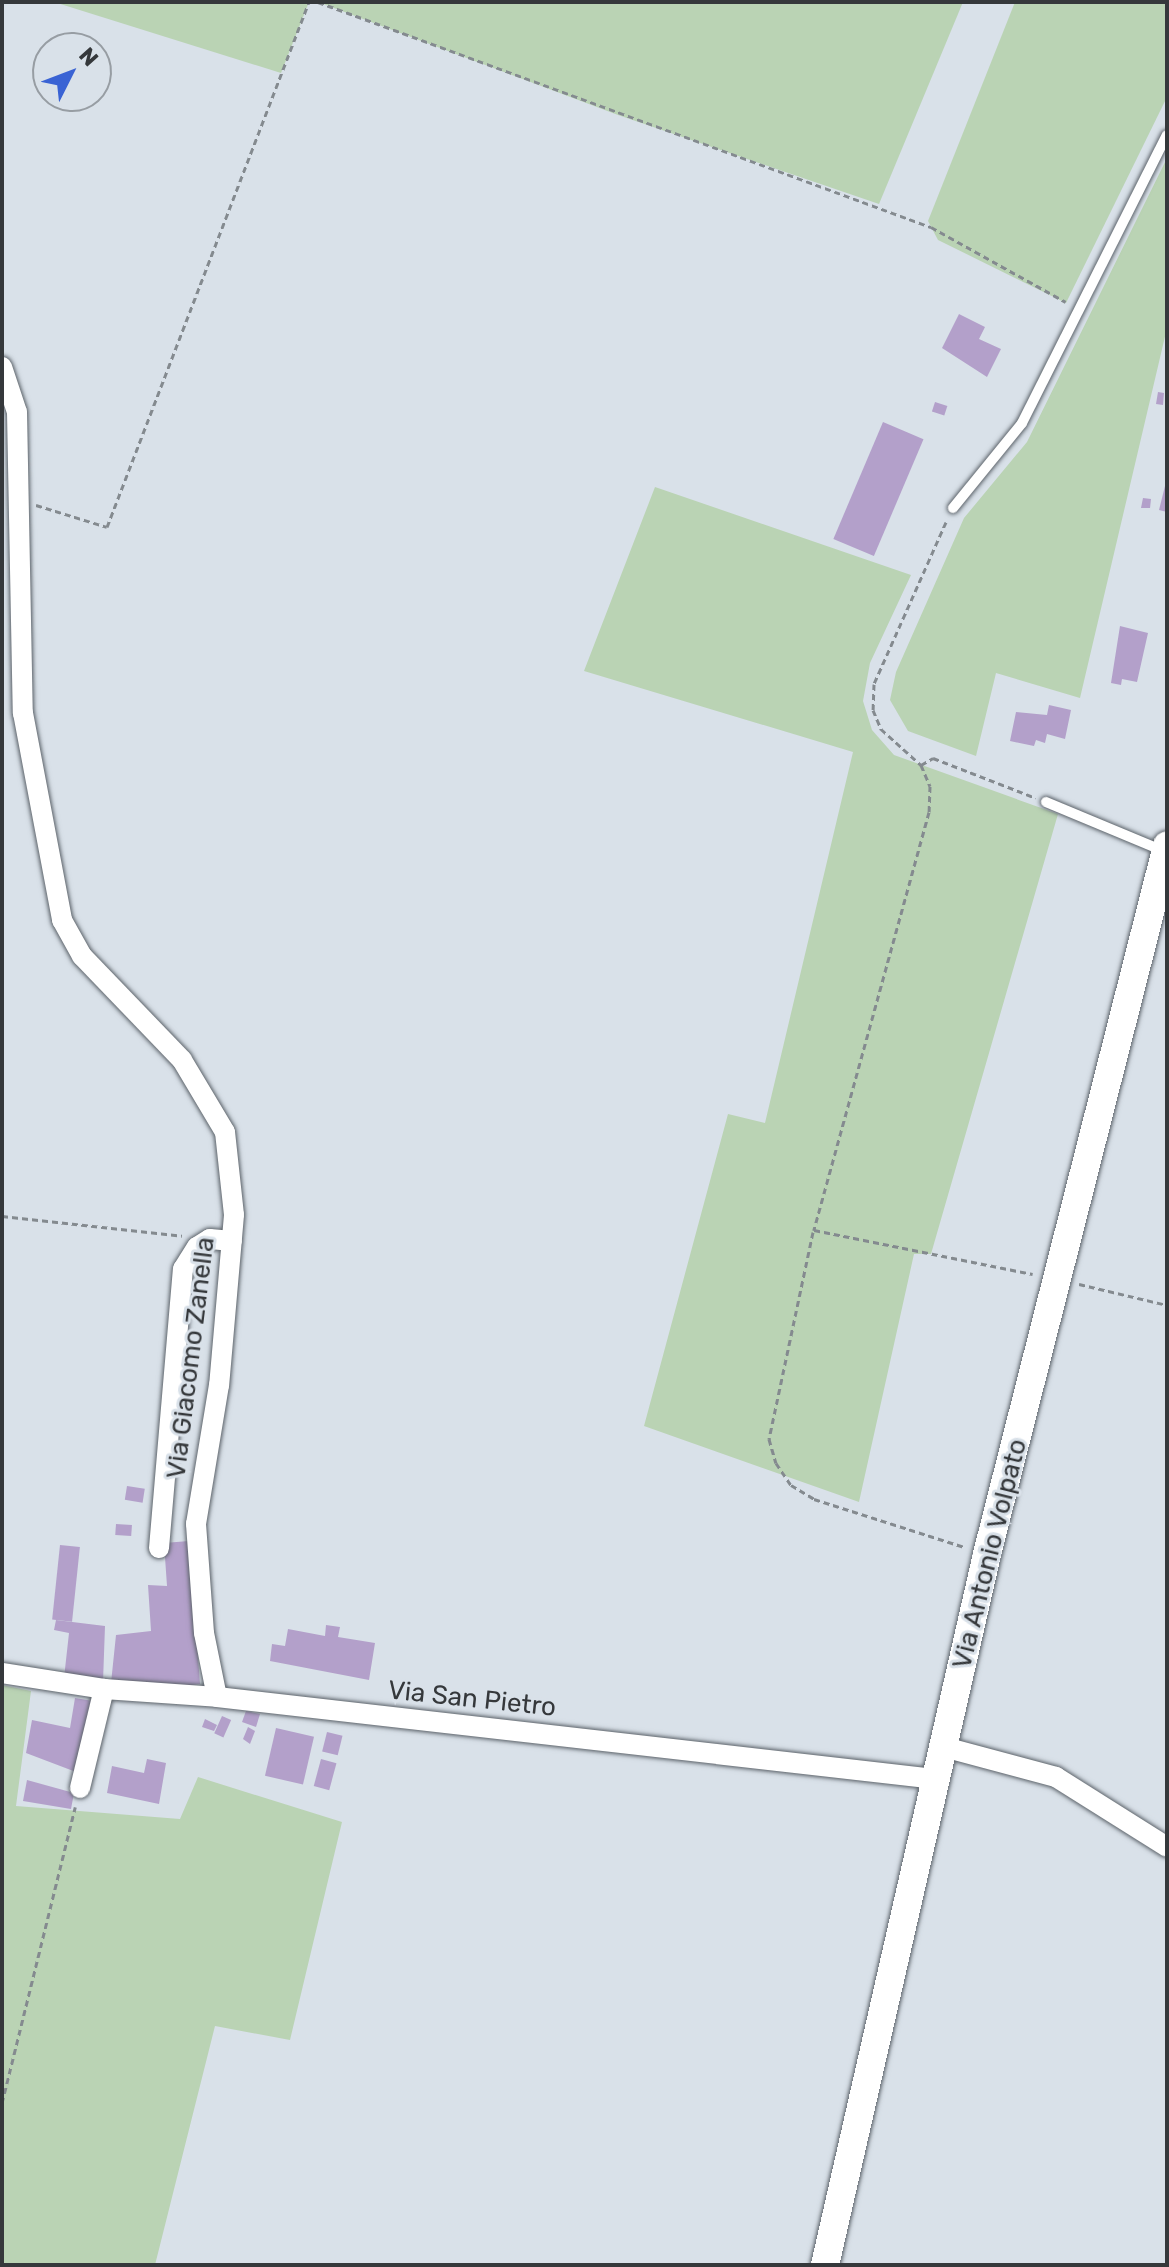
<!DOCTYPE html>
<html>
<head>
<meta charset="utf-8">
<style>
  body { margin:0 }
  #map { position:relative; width:1169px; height:2267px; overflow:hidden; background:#d9e1e9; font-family:Rubik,sans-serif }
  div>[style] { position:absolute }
  .green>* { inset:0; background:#bad3b4 }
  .building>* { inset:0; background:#b3a0ca; transform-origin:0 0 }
  .path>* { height:3px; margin-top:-1.5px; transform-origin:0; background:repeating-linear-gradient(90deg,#848a8f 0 6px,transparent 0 10px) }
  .roads { filter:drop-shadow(0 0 2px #5c636a) drop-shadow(0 0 2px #5c636a) }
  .lane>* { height:10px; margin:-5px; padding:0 5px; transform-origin:5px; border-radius:5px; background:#fff }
  .street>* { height:20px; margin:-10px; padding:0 10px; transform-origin:10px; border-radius:10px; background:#fff }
  .secondary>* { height:28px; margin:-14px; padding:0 14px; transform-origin:14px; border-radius:14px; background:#fff }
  span { translate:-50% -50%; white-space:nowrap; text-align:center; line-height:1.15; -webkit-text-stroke:6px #d9e1e9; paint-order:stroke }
  .street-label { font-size:26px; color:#35383b }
  .frame { position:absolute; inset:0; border:4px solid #35383b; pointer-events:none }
  .north { position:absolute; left:32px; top:32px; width:80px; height:80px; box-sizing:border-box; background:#d9e1e9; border:2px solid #979da3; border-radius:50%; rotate:48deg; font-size:22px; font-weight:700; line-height:32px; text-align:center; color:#35383b }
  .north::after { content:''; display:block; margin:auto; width:28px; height:36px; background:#3a63d4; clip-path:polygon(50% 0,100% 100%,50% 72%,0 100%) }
</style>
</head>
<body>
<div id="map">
  <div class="green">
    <div style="clip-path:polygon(54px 2px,309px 2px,281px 73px)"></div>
    <div style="clip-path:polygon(318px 2px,963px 2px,879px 204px,618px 115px)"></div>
    <div style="clip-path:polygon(1015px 2px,1167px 2px,1167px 97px,1066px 303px,938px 240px,928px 221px)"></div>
    <div style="clip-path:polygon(1167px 158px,1167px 328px,1080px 698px,996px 673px,976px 756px,908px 731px,890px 700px,896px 672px,964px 518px,1027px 442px)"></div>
    <div style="clip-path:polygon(655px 487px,911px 575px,870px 663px,863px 701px,872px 730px,894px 755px,1058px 814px,931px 1254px,914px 1254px,859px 1502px,644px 1426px,728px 1114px,765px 1123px,853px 752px,584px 671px)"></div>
    <div style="clip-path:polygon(2px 1685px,31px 1691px,16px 1806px,180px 1819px,198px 1777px,342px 1822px,290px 2040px,215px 2026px,155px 2265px,2px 2265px)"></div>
  </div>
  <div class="building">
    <div style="clip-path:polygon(959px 314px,985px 327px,979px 339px,1001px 349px,987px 377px,942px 348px)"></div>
    <div style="clip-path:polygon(1158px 392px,1164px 393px,1163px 405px,1156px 404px)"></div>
    <div style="left:935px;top:402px;width:13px;height:10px;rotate:18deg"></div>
    <div style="left:883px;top:422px;width:44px;height:127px;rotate:23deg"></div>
    <div style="clip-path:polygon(1166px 482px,1167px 482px,1167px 512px,1159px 510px)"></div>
    <div style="clip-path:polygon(1143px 498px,1151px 499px,1150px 508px,1141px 508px)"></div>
    <div style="clip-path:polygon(1120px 626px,1148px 633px,1137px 682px,1122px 679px,1121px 685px,1111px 683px)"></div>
    <div style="clip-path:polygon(1049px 705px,1071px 710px,1065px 739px,1047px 734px,1045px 743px,1036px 740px,1034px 746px,1010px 741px,1016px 712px,1047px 715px)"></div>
    <div style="left:127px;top:1486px;width:18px;height:14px;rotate:9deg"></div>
    <div style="left:116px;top:1524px;width:16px;height:11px;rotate:4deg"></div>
    <div style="clip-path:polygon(189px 1541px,200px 1684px,163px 1689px,111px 1683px,116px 1635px,151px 1631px,148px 1585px,167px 1586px,164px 1543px)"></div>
    <div style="left:60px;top:1545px;width:20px;height:75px;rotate:6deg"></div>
    <div style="clip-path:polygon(56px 1620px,105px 1626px,103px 1682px,64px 1678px,69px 1633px,54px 1630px)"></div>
    <div style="clip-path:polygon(326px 1625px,340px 1627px,338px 1637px,375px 1643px,369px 1680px,270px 1661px,272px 1644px,285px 1646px,288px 1629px,325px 1636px)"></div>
    <div style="clip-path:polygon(75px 1698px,93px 1701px,76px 1772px,26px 1753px,32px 1720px,70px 1728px)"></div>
    <div style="clip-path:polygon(246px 1711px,260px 1714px,256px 1727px,242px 1722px)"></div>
    <div style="left:222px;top:1716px;width:10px;height:19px;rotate:24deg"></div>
    <div style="clip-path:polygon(205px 1719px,217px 1725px,214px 1731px,202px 1727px)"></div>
    <div style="clip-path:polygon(248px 1727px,255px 1731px,250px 1744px,243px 1739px)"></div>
    <div style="left:276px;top:1728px;width:39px;height:49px;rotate:13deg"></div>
    <div style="left:327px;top:1732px;width:16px;height:20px;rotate:14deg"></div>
    <div style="clip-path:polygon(147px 1759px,166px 1763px,159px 1804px,107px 1793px,112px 1766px,144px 1773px)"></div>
    <div style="left:321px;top:1759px;width:16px;height:28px;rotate:15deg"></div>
    <div style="clip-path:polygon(27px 1780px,74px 1793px,71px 1809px,23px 1801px)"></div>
  </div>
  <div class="path">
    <div style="left:318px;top:2px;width:653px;rotate:20.16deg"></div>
    <div style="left:931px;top:227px;width:154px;rotate:29.1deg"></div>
    <div style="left:36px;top:505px;width:74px;rotate:17.2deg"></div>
    <div style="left:107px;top:527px;width:563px;rotate:-68.96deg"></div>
    <div style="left:946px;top:522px;width:177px;rotate:114deg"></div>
    <div style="left:874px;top:684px;width:26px;rotate:92deg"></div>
    <div style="left:873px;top:710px;width:21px;rotate:67deg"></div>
    <div style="left:881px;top:729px;width:54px;rotate:42deg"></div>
    <div style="left:921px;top:765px;width:23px;rotate:67deg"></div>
    <div style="left:930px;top:786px;width:26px;rotate:92deg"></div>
    <div style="left:929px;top:812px;width:434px;rotate:105.4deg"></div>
    <div style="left:814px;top:1230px;width:223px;rotate:11.4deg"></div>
    <div style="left:921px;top:765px;width:14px;rotate:-30deg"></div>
    <div style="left:933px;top:758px;width:110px;rotate:21.2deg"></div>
    <div style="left:2px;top:1216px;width:181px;rotate:6.3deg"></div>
    <div style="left:813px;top:1232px;width:212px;rotate:102deg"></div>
    <div style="left:769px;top:1439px;width:25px;rotate:74deg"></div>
    <div style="left:776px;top:1463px;width:27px;rotate:56deg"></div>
    <div style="left:791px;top:1485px;width:27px;rotate:31deg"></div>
    <div style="left:814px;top:1499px;width:157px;rotate:17.7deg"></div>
    <div style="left:1079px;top:1284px;width:90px;rotate:13.4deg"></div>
    <div style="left:2px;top:2103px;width:305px;rotate:-76.1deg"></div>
  </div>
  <div class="roads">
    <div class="lane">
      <div style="left:953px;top:508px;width:109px;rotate:-50.9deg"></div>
      <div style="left:1022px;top:423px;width:322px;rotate:-63.3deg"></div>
      <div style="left:1046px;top:802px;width:128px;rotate:22.6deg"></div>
    </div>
    <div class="street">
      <div style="left:2px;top:367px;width:47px;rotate:71.6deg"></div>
      <div style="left:17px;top:412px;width:301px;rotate:88.9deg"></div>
      <div style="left:23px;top:713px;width:211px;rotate:79.3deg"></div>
      <div style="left:62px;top:920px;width:41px;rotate:60.9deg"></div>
      <div style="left:82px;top:956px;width:144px;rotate:46.1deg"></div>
      <div style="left:182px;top:1060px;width:84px;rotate:59.2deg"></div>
      <div style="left:225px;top:1132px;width:83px;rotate:83.8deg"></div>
      <div style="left:234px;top:1215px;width:171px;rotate:95deg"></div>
      <div style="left:219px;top:1385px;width:141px;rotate:99.4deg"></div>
      <div style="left:196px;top:1524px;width:109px;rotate:85.8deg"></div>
      <div style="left:204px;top:1633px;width:65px;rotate:78.5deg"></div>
      <div style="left:159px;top:1548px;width:280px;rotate:-85.1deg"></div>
      <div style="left:183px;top:1269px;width:26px;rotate:-58deg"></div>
      <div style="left:197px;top:1247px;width:15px;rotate:-32deg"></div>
      <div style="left:210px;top:1239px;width:22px;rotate:5deg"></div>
      <div style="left:2px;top:1673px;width:103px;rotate:8.9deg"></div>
      <div style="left:104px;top:1689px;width:113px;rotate:4deg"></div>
      <div style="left:217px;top:1697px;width:724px;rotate:6.51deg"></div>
      <div style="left:944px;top:1747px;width:116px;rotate:15deg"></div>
      <div style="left:1056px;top:1777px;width:131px;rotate:32.2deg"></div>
      <div style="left:80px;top:1788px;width:102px;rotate:-76.4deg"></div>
    </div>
    <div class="secondary">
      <div style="left:825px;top:2265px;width:729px;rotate:-77.16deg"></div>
      <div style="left:987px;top:1554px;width:731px;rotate:-75.74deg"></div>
    </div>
  </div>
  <div class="street-label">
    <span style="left:191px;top:1358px;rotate:-83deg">Via Giacomo Zanella</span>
    <span style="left:990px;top:1554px;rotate:-76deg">Via Antonio Volpato</span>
    <span style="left:472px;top:1699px;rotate:6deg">Via San Pietro</span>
  </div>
  <div class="frame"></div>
  <div class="north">N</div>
</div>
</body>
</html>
